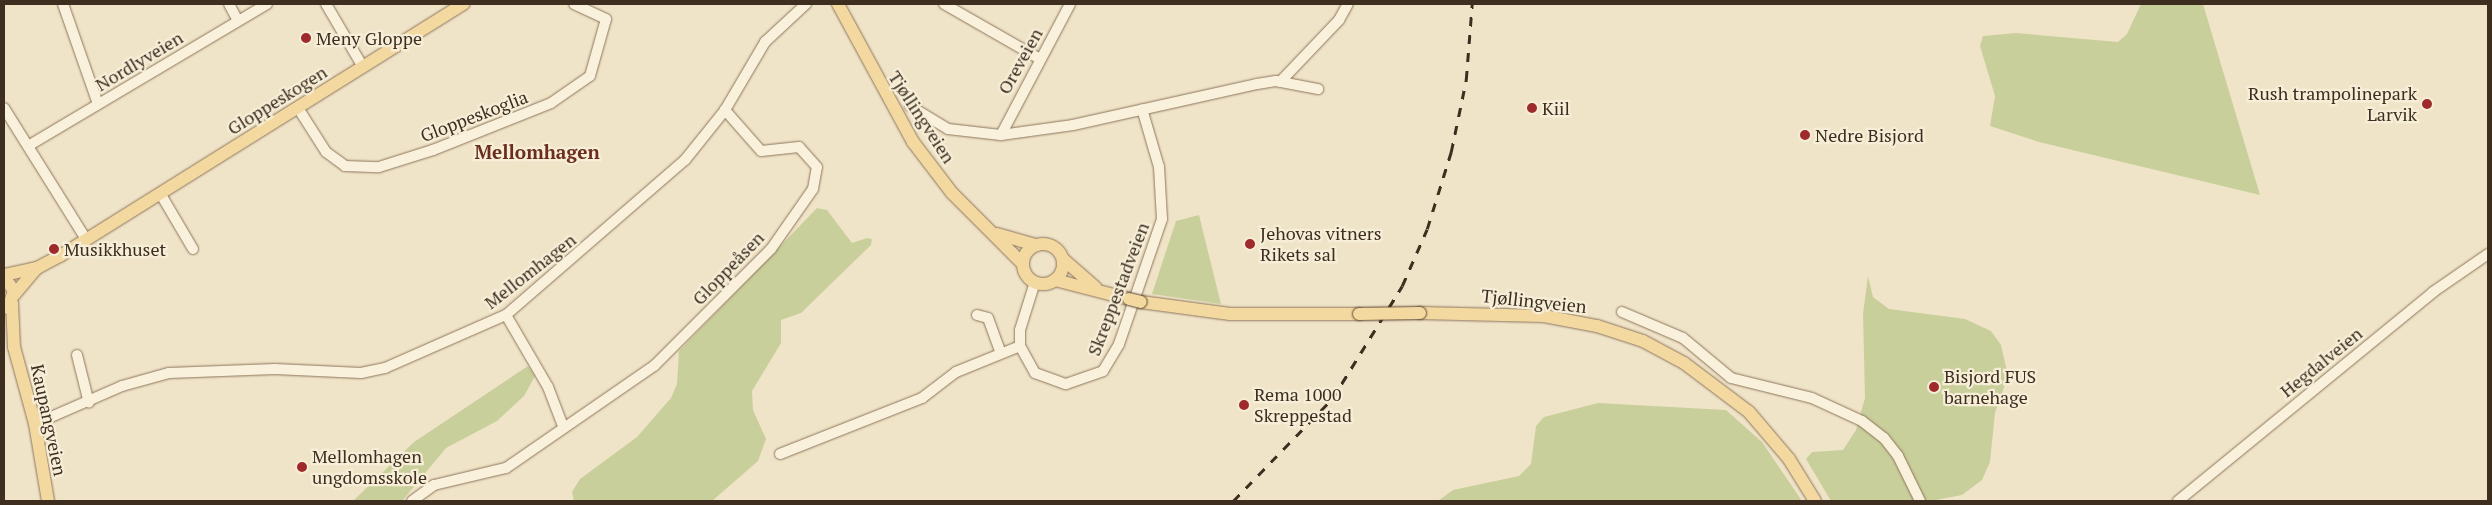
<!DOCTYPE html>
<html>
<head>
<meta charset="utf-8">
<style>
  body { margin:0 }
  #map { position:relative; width:2492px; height:505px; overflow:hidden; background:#f0e4c8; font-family:"PT Serif",serif }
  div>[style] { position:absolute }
  .green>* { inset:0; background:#c9cf9b }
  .roads { filter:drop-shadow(0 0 1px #8d765c) drop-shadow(0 0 1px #8d765c) }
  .minor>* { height:10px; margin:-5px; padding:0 5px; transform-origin:5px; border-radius:5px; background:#faf1dc }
  .major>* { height:12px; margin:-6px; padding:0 6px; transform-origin:6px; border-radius:6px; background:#f3d9a0 }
  .major>.ring { margin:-6px; padding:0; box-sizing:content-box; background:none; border:12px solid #f3d9a0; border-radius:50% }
  .rail>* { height:2.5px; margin-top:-1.25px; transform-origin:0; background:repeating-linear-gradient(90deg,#3d2e20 0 9px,transparent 0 18px) }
  .bridges { filter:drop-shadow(0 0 1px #5b4430) drop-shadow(0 0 1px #5b4430) }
  .major-bridge>* { height:12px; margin:-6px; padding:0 6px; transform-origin:6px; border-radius:6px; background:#f3d9a0 }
  .dots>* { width:14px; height:14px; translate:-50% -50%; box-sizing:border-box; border:2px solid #f7eed8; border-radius:50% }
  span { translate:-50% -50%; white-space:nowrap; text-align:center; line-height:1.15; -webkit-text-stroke:4.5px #f7eed8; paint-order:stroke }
  .poi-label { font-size:18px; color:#3d2e20 }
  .left { translate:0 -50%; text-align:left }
  .right { translate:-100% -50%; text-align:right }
  .street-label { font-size:18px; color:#3d2e20 }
  .neighbourhood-label { font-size:19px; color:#6b2e1e; font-weight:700 }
  .frame { position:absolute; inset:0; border:5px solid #3d2e20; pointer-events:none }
</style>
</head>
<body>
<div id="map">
  <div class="green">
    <div style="clip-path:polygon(2141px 4px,2203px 4px,2260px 195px,2039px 142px,1990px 126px,1995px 96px,1980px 46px,1983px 36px,2016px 33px,2118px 42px,2127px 34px)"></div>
    <div style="clip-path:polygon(817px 208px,827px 210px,852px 243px,867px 238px,872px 239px,871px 245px,801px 313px,781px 320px,781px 343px,752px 391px,753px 410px,766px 439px,758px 461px,712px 501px,574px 501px,572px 492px,580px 479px,637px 437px,671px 398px,677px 384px,679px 351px)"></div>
    <div style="clip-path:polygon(1199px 215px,1221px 304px,1152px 294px,1176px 221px)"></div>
    <div style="clip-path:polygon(1868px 276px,1873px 297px,1889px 309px,1965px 319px,1991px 331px,2001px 345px,2008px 376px,1995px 413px,1990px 462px,1982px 480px,1962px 495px,1930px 501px,1831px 501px,1806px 459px,1812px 452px,1843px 450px,1856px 430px,1865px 398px,1863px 314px)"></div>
    <div style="clip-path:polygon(528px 366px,535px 376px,524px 396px,497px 421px,446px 448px,402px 501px,353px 501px,414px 442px)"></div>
    <div style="clip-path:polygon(1598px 403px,1726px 410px,1762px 442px,1802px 501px,1438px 501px,1453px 490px,1519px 476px,1531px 464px,1536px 426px,1544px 417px)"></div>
  </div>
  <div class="roads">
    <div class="minor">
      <div style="left:63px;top:4px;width:106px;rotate:70.7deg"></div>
      <div style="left:229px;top:4px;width:19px;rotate:62deg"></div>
      <div style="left:326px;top:4px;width:73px;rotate:59.6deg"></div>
      <div style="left:944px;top:4px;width:111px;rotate:29.8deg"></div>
      <div style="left:1280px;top:82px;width:86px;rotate:-46.4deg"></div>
      <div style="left:1339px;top:20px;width:18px;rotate:-61deg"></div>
      <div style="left:910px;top:106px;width:44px;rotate:31.2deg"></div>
      <div style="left:948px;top:129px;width:53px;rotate:6.5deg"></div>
      <div style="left:1001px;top:135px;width:73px;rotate:-7.9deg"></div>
      <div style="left:1073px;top:125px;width:189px;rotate:-12.6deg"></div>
      <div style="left:1257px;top:84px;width:19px;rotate:-9deg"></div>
      <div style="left:1276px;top:81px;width:43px;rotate:10.8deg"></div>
      <div style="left:4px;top:108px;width:155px;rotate:58deg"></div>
      <div style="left:298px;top:108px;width:52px;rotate:57.5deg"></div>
      <div style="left:326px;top:152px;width:24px;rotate:36deg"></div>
      <div style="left:345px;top:166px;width:34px;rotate:2deg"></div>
      <div style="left:379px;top:167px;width:57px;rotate:-17.5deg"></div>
      <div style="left:433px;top:150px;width:127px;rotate:-21.7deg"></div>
      <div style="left:551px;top:103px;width:47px;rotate:-34.7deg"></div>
      <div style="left:590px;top:76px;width:59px;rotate:-74.3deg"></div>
      <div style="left:606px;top:19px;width:35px;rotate:-155deg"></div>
      <div style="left:1001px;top:135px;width:148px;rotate:-62.2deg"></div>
      <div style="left:28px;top:146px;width:278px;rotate:-30.7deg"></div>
      <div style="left:160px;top:193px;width:65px;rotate:59.5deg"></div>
      <div style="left:1035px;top:282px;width:50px;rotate:107.4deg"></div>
      <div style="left:1020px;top:330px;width:16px;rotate:90deg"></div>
      <div style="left:1020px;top:346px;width:31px;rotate:61deg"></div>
      <div style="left:1035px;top:373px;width:33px;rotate:20deg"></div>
      <div style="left:1066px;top:384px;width:39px;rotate:-19deg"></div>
      <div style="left:1103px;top:371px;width:31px;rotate:-59deg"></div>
      <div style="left:1119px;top:344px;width:132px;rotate:-71deg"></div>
      <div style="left:1162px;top:219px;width:52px;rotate:-93.3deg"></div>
      <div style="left:1159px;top:167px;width:60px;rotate:-106.3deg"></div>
      <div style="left:1622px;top:312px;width:66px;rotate:23.1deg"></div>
      <div style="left:1683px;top:338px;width:62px;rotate:39.8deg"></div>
      <div style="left:1731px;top:378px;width:83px;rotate:13.9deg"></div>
      <div style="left:1812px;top:398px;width:55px;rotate:24.7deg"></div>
      <div style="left:1862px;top:421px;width:28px;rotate:38deg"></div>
      <div style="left:1884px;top:438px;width:23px;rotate:52deg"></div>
      <div style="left:1898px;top:456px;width:50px;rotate:63.9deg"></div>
      <div style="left:506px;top:315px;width:83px;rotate:59.7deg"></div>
      <div style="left:548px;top:387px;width:42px;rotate:69deg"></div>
      <div style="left:977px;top:315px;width:11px;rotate:15deg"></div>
      <div style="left:988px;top:318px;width:37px;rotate:70deg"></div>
      <div style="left:77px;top:355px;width:49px;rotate:76deg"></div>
      <div style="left:35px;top:424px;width:95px;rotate:-23.6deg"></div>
      <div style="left:122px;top:386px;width:49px;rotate:-15.5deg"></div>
      <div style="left:169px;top:373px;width:106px;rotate:-2.2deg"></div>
      <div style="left:275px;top:369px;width:86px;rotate:2.7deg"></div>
      <div style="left:361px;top:373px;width:25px;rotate:-12deg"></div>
      <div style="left:385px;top:368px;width:132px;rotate:-23.7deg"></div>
      <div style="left:506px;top:315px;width:237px;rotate:-40.9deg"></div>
      <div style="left:685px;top:160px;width:64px;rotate:-51.3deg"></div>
      <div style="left:725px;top:110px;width:79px;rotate:-59.5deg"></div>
      <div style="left:765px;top:42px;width:56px;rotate:-42.8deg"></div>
      <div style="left:780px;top:454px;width:153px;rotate:-21.5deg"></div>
      <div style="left:922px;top:398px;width:43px;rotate:-37.4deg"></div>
      <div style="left:956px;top:372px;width:69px;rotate:-22.1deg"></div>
      <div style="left:412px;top:501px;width:27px;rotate:-36deg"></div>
      <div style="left:434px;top:485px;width:74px;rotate:-13.3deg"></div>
      <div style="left:506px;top:468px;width:180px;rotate:-34.6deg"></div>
      <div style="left:654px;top:366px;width:165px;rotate:-45deg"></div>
      <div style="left:771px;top:249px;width:73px;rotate:-55deg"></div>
      <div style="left:813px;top:189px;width:22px;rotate:-80deg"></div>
      <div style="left:817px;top:167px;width:27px;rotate:-132deg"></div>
      <div style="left:799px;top:147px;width:38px;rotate:174deg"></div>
      <div style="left:761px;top:151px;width:55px;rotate:-131.3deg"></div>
      <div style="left:2178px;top:501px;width:330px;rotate:-39.3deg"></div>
      <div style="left:2433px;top:292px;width:67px;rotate:-34.6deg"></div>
    </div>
    <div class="major">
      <div style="left:838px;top:4px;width:157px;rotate:61.5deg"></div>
      <div style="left:913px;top:142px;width:64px;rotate:52.6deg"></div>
      <div style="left:952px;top:193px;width:100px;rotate:45deg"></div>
      <div style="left:997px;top:234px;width:41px;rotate:15.8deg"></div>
      <div class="ring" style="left:1023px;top:244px;width:28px;height:28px"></div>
      <div style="left:1063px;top:259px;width:43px;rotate:41.2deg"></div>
      <div style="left:4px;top:275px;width:34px;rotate:-12deg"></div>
      <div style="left:37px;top:268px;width:26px;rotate:-28deg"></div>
      <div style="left:60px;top:256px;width:476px;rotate:-32deg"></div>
      <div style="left:4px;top:277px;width:17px;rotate:54deg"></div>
      <div style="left:14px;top:291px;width:18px;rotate:109deg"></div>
      <div style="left:1055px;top:280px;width:76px;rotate:14.4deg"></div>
      <div style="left:14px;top:295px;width:35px;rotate:-50deg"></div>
      <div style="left:1141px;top:302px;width:90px;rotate:7.7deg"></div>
      <div style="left:1230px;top:314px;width:129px"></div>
      <div style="left:12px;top:303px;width:44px;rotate:87.4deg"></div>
      <div style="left:14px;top:347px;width:80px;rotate:74.7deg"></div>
      <div style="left:35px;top:424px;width:78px;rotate:80.4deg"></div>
      <div style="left:1420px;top:313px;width:124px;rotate:1.4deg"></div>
      <div style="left:1544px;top:316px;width:54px;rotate:10.7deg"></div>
      <div style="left:1597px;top:326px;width:48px;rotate:18.1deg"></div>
      <div style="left:1643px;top:341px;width:47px;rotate:28.2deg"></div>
      <div style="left:1684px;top:363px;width:81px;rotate:37deg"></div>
      <div style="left:1749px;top:412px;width:62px;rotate:49.6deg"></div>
      <div style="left:1789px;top:459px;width:49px;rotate:58.2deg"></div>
    </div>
  </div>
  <div class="rail">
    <div style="left:1233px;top:501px;width:142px;rotate:-45.9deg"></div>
    <div style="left:1332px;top:399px;width:133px;rotate:-58.2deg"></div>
    <div style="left:1402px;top:286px;width:62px;rotate:-66.3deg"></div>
    <div style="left:1427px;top:229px;width:81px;rotate:-72.7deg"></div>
    <div style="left:1451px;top:152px;width:74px;rotate:-78.2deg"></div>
    <div style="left:1466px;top:80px;width:76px;rotate:-85.5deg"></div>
  </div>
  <div class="bridges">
    <div class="major-bridge">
      <div style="left:1129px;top:299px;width:12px;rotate:14deg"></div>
      <div style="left:1359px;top:314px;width:61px;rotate:-0.9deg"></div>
    </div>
  </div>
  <div class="dots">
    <div style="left:306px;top:38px;background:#9e2a2b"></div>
    <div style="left:2427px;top:104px;background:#9e2a2b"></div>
    <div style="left:1532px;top:108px;background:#9e2a2b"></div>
    <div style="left:1805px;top:135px;background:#9e2a2b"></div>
    <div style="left:1250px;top:244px;background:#9e2a2b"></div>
    <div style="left:54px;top:249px;background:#9e2a2b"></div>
    <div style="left:1934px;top:387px;background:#9e2a2b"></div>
    <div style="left:1244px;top:405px;background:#9e2a2b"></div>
    <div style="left:302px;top:467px;background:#9e2a2b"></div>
  </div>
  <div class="poi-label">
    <span class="left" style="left:316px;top:38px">Meny Gloppe</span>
    <span class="right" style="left:2417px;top:104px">Rush trampolinepark<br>Larvik</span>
    <span class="left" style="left:1542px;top:108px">Kiil</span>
    <span class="left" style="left:1815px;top:135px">Nedre Bisjord</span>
    <span class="left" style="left:1260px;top:244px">Jehovas vitners<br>Rikets sal</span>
    <span class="left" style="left:64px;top:249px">Musikkhuset</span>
    <span class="left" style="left:1944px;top:387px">Bisjord FUS<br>barnehage</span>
    <span class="left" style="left:1254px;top:405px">Rema 1000<br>Skreppestad</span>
    <span class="left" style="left:312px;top:467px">Mellomhagen<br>ungdomsskole</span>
  </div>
  <div class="street-label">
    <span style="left:139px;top:61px;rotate:-31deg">Nordlyveien</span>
    <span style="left:1020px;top:61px;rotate:-61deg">Oreveien</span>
    <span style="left:277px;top:100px;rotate:-32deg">Gloppeskogen</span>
    <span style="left:474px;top:116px;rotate:-21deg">Gloppeskoglia</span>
    <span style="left:922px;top:117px;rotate:57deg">Tjøllingveien</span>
    <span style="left:728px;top:268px;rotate:-46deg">Gloppeåsen</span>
    <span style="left:530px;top:271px;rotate:-38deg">Mellomhagen</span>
    <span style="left:1118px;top:289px;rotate:-69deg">Skreppestadveien</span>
    <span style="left:1534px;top:301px;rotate:6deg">Tjøllingveien</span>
    <span style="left:2321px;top:362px;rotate:-39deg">Hegdalveien</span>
    <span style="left:49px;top:420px;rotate:78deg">Kaupangveien</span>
  </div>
  <div class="neighbourhood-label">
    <span style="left:537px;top:152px">Mellomhagen</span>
  </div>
  <div class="frame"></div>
</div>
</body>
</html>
